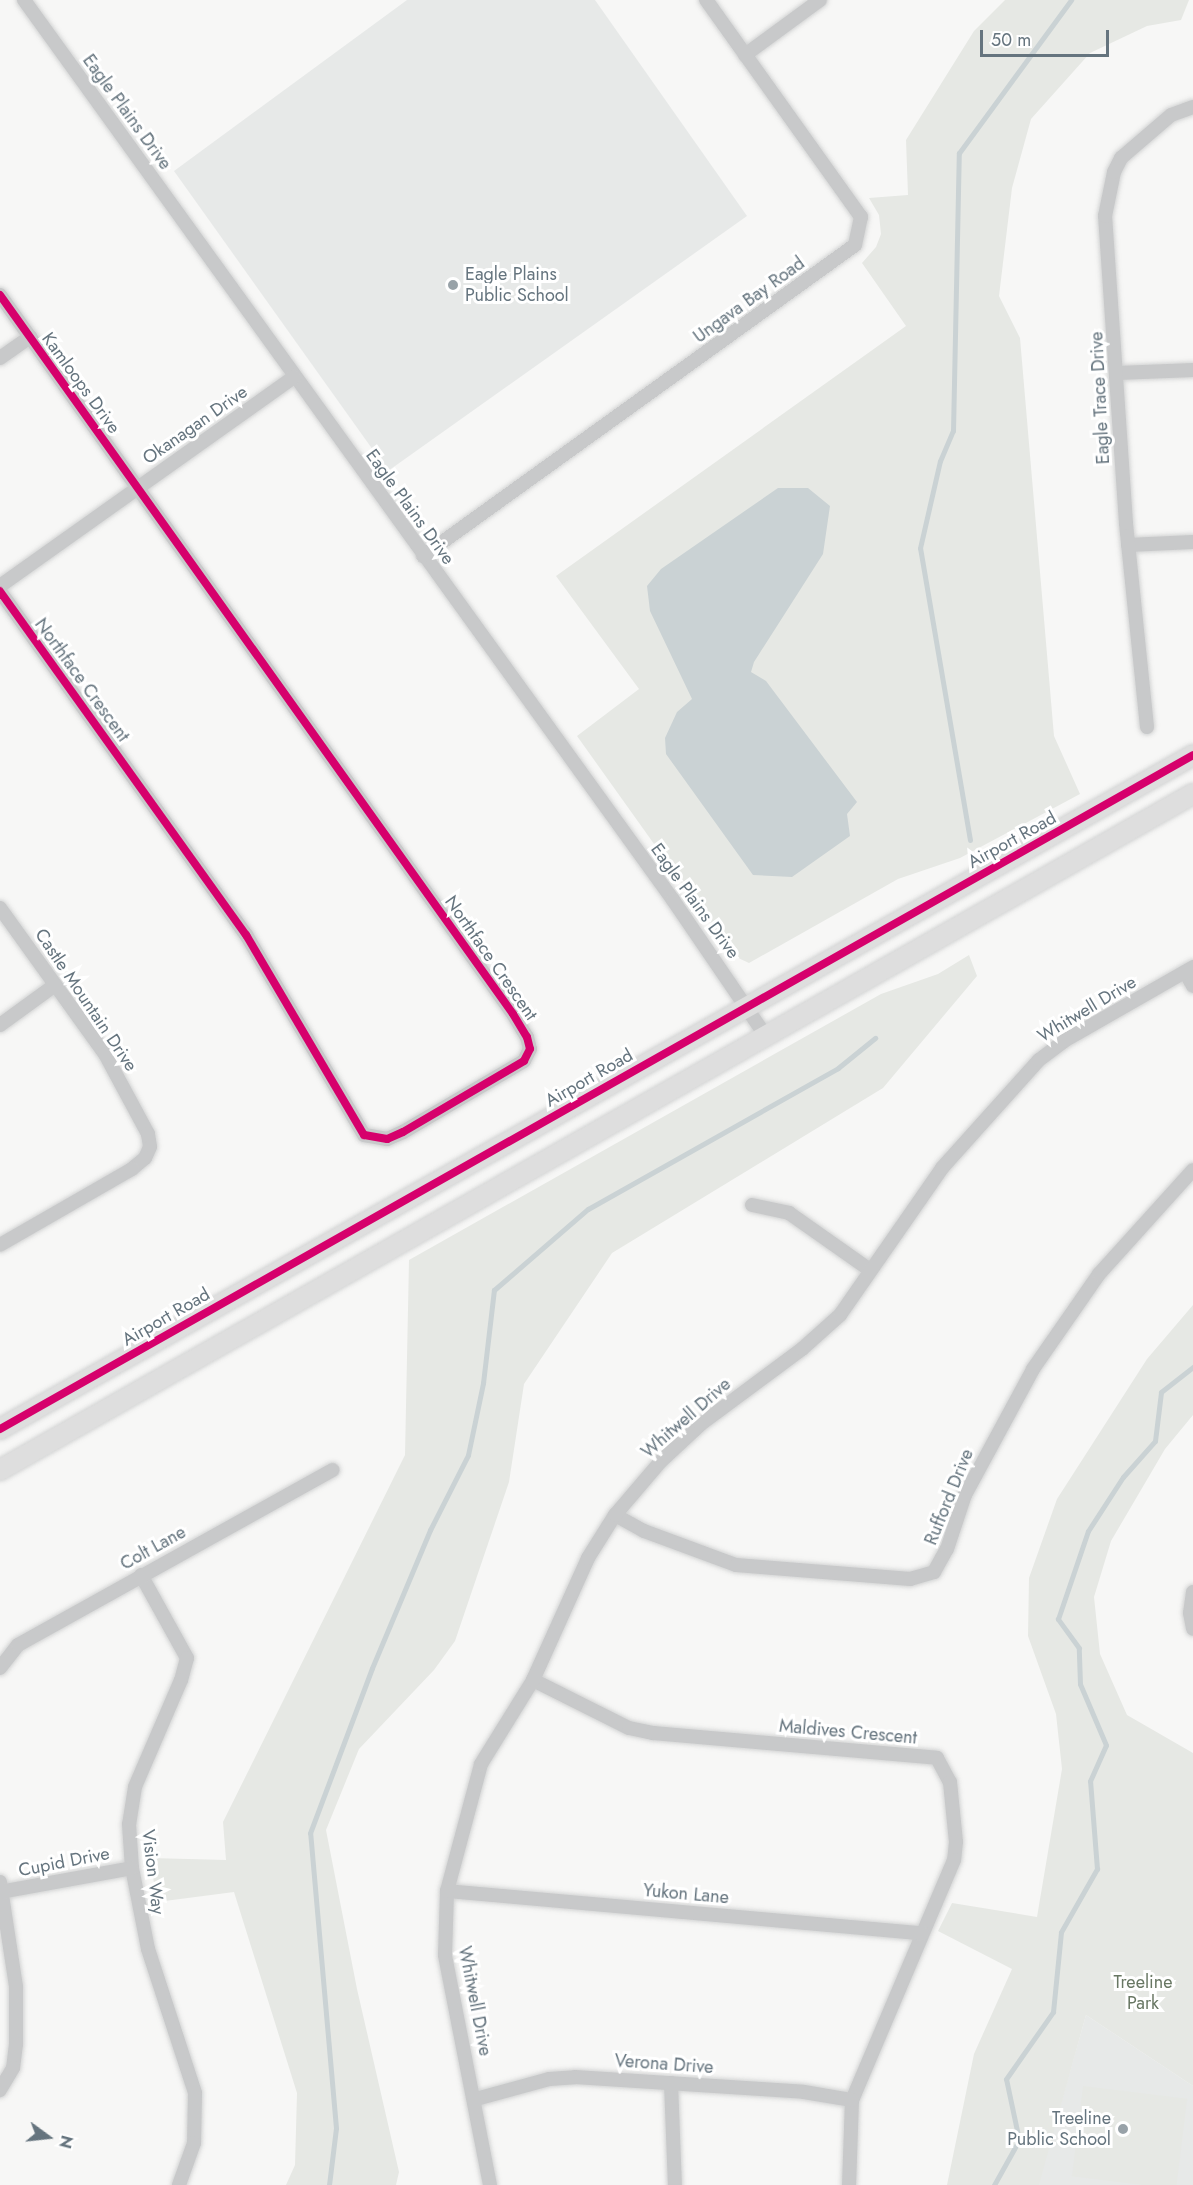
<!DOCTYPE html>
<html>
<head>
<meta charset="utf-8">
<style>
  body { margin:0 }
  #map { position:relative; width:1193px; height:2185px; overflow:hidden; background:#f7f7f6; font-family:Jost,sans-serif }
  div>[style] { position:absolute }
  .built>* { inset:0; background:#e7e9e8 }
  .green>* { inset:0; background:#e6e8e4; transform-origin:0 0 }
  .water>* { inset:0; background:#cad2d4 }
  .stream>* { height:5px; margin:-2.5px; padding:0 2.5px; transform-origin:2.5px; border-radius:2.5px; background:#cad2d4 }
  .roads { filter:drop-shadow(0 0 2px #d3d4d4) drop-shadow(0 0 2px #d3d4d4) }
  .minor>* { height:14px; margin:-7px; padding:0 7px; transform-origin:7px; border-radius:7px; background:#c8c9ca }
  .secondary>* { height:20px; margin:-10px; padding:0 10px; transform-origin:10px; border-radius:10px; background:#dedede }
  .cycleway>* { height:8px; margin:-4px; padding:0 4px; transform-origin:4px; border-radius:4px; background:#d6006c }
  .dots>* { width:16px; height:16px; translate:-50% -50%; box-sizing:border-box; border:3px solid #fff; border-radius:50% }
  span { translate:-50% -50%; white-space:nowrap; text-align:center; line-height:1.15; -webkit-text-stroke:6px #fff; paint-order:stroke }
  .street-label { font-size:18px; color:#65747e }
  .poi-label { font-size:18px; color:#65747e }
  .left { translate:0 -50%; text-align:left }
  .right { translate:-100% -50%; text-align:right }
  .park-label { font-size:18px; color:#687763 }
  .north { position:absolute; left:18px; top:2107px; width:60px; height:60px; -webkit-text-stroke:4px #fff; paint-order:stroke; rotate:105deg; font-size:16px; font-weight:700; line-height:24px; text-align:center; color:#65747e }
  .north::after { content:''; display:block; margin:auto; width:21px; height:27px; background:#65747e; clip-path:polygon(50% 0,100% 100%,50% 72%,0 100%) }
  .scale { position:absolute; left:980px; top:30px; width:129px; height:27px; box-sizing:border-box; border:3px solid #65747e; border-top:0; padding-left:8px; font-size:18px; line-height:21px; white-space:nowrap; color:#65747e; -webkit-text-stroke:4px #fff; paint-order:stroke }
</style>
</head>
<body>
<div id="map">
  <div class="built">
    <div style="clip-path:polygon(407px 0,595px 0,747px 216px,388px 471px,174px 171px)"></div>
    <div style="clip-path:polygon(1086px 2015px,1193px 2086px,1193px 2185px,1038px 2185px)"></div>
  </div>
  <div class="green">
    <div style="clip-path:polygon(1005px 0,1189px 0,1181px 20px,1147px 26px,1090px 53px,1031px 119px,1012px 188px,999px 296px,1020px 338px,1054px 736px,1080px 794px,960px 858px,898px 879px,749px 963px,734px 956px,577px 736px,639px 689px,556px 576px,906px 326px,862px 263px,876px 247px,881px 234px,879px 215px,869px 198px,908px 195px,906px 140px,974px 31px)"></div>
    <div style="clip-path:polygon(969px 955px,977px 976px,883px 1088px,612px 1253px,524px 1384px,509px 1482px,455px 1641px,434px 1670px,359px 1749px,326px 1830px,357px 1989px,399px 2172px,396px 2185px,286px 2185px,295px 2165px,297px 2093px,234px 1892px,157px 1902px,150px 1858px,226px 1860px,223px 1822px,405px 1455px,409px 1260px,881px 994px,938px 974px)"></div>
    <div style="clip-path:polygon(1193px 1305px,1193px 1415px,1165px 1449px,1111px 1541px,1094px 1597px,1100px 1654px,1127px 1715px,1193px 1753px,1193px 2086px,1086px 2015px,1039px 2185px,947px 2185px,974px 2054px,1012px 1969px,938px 1931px,952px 1903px,1037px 1917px,1062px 1769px,1056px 1714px,1028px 1636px,1029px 1578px,1057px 1499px,1147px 1359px)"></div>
    <div style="left:1083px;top:2086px;width:105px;height:91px;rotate:7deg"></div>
  </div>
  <div class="water">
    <div style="clip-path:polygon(778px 488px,808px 488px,830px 506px,823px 554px,754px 662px,751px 672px,766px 681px,857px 802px,847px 814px,850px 836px,792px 877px,753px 875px,666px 754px,665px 738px,677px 712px,692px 699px,650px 611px,647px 586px,661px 569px)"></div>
  </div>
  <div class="stream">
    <div style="left:970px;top:840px;width:296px;rotate:-99.7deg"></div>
    <div style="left:920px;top:548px;width:89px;rotate:-77.1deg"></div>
    <div style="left:940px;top:461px;width:33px;rotate:-67deg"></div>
    <div style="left:953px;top:431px;width:278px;rotate:-88.8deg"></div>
    <div style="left:959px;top:153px;width:190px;rotate:-53.8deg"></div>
    <div style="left:329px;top:2185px;width:57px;rotate:-83deg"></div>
    <div style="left:336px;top:2128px;width:296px;rotate:-95deg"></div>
    <div style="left:310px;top:1833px;width:176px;rotate:-69.4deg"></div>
    <div style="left:372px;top:1668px;width:150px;rotate:-67.2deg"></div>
    <div style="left:430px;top:1530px;width:84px;rotate:-63.1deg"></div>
    <div style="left:468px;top:1455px;width:74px;rotate:-78.2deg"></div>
    <div style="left:483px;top:1383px;width:94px;rotate:-83.3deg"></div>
    <div style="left:494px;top:1290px;width:124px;rotate:-40.8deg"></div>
    <div style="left:588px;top:1209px;width:287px;rotate:-29.4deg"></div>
    <div style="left:838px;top:1068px;width:48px;rotate:-39deg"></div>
    <div style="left:994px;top:2185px;width:51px;rotate:-60.9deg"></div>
    <div style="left:1019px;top:2140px;width:62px;rotate:-102deg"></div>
    <div style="left:1006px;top:2079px;width:82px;rotate:-55deg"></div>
    <div style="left:1053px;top:2012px;width:80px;rotate:-84.3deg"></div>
    <div style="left:1061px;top:1932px;width:73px;rotate:-60.3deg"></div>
    <div style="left:1097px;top:1869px;width:88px;rotate:-94.5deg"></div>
    <div style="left:1090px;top:1781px;width:39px;rotate:-66deg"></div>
    <div style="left:1106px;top:1745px;width:66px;rotate:-113.1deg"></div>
    <div style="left:1080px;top:1684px;width:36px;rotate:-92deg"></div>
    <div style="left:1079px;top:1648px;width:36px;rotate:-126deg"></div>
    <div style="left:1058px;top:1619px;width:93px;rotate:-71.2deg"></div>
    <div style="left:1088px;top:1531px;width:64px;rotate:-57.1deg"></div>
    <div style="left:1123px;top:1477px;width:48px;rotate:-48.4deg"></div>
    <div style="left:1155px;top:1441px;width:49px;rotate:-83deg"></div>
    <div style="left:1161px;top:1392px;width:41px;rotate:-38deg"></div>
  </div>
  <div class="roads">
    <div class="minor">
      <div style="left:24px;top:0;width:1110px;rotate:54.2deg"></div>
      <div style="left:673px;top:900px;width:163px;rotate:55.7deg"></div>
      <div style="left:745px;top:55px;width:93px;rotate:-36.3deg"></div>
      <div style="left:0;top:295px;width:883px;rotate:54.49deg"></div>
      <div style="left:513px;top:1014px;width:27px;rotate:59deg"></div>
      <div style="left:527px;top:1037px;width:12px;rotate:76deg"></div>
      <div style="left:530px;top:1049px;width:13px;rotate:117deg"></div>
      <div style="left:524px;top:1061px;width:140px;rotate:149.6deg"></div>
      <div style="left:403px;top:1132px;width:17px;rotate:156deg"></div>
      <div style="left:387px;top:1139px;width:23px;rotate:-170deg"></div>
      <div style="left:364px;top:1135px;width:232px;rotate:-120.5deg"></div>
      <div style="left:246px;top:935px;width:423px;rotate:-125.6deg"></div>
      <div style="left:0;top:358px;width:37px;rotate:-35deg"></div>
      <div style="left:1118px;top:373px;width:75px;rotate:-2.3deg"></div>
      <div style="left:1128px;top:545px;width:65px;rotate:-2.6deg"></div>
      <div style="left:423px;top:556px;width:532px;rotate:-35.75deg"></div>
      <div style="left:855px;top:245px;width:29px;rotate:-78deg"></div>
      <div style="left:861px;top:217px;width:267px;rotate:-125.5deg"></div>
      <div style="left:0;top:586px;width:361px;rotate:-35.4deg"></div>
      <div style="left:1147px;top:727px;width:205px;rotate:-95.9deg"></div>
      <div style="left:1126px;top:523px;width:308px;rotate:-93.9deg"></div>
      <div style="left:1105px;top:216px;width:45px;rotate:-78.4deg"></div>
      <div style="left:1114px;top:172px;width:16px;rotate:-63deg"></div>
      <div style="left:1121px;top:158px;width:66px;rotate:-40.7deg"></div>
      <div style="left:1171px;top:115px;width:23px;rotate:-20deg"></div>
      <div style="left:0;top:908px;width:180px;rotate:54.3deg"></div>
      <div style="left:105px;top:1054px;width:91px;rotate:61.7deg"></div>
      <div style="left:148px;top:1134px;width:13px;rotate:81deg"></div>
      <div style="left:150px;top:1147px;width:12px;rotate:114deg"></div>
      <div style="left:145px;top:1158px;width:17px;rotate:140deg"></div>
      <div style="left:132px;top:1169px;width:152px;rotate:150.1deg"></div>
      <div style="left:1185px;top:972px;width:16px;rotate:60deg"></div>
      <div style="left:0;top:1025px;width:68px;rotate:-36deg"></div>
      <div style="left:752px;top:1205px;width:38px;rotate:12deg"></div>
      <div style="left:789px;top:1213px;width:99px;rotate:35.1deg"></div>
      <div style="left:615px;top:1515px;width:33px;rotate:29deg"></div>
      <div style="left:644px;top:1531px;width:98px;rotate:20.3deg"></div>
      <div style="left:736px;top:1565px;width:175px;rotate:4.6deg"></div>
      <div style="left:910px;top:1579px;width:25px;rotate:-16deg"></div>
      <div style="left:934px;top:1572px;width:26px;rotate:-61deg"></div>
      <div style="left:947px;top:1549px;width:57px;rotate:-71.6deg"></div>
      <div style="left:965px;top:1495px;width:143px;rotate:-61.6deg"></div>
      <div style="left:1033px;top:1369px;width:116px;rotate:-55.2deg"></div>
      <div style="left:1099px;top:1274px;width:140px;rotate:-47.9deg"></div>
      <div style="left:141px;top:1575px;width:95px;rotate:61deg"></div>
      <div style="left:187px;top:1658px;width:23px;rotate:105deg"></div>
      <div style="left:181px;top:1680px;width:116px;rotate:113.3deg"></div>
      <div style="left:135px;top:1787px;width:37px;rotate:99deg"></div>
      <div style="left:129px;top:1824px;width:44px;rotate:86.1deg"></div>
      <div style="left:132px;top:1868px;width:83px;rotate:78.8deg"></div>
      <div style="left:148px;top:1949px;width:151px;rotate:71.9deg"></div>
      <div style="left:195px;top:2093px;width:50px;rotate:91.1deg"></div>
      <div style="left:194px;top:2143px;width:45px;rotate:109.7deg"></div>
      <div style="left:1193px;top:1592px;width:21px;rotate:98deg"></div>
      <div style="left:1190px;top:1613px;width:16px;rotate:79deg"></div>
      <div style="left:0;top:1668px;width:29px;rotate:-52deg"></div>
      <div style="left:18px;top:1645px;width:360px;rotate:-29.1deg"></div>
      <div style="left:533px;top:1680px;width:107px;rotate:26.6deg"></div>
      <div style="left:629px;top:1728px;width:25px;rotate:12deg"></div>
      <div style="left:653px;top:1733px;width:285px;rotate:5deg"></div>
      <div style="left:937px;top:1758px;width:27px;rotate:62deg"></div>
      <div style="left:950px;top:1782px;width:60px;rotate:84.3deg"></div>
      <div style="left:956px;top:1842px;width:18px;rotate:96deg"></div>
      <div style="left:954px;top:1860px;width:261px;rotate:113deg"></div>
      <div style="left:852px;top:2100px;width:85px;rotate:92deg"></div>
      <div style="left:0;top:1882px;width:106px;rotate:81.3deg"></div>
      <div style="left:16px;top:1987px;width:57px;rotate:90deg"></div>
      <div style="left:16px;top:2044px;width:24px;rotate:97deg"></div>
      <div style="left:13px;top:2068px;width:26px;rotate:121deg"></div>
      <div style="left:447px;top:1891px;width:477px;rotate:5.1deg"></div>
      <div style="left:0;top:1892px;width:134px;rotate:-10.3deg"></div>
      <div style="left:671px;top:2083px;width:102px;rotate:87.8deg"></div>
      <div style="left:476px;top:2099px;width:76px;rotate:-15.3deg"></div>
      <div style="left:549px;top:2079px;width:26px;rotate:-4deg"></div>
      <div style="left:575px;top:2077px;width:229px;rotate:3.7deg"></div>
      <div style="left:804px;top:2092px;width:49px;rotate:9.5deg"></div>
      <div style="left:490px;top:2185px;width:234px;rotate:-101.1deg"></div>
      <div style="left:445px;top:1955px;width:64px;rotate:-88.2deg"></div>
      <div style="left:447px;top:1891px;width:131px;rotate:-75deg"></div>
      <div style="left:481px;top:1764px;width:99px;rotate:-58.2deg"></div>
      <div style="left:533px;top:1680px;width:134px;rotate:-65.7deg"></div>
      <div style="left:588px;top:1558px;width:51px;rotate:-57.9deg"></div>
      <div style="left:615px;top:1515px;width:71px;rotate:-49.6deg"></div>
      <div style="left:661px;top:1461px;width:54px;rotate:-42.8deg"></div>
      <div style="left:701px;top:1424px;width:126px;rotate:-36.6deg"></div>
      <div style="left:802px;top:1349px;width:51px;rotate:-41.8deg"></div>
      <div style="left:840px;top:1315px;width:179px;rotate:-55.2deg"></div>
      <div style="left:942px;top:1168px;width:145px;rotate:-48.1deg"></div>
      <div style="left:1039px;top:1060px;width:31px;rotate:-37deg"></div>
      <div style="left:1064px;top:1041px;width:149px;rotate:-29.8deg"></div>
    </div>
    <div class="secondary">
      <div style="left:0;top:1429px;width:1370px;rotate:-29.46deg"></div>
      <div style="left:0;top:1470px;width:1371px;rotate:-29.54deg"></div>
    </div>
  </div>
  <div class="cycleway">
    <div style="left:0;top:295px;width:883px;rotate:54.49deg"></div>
    <div style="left:513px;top:1014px;width:27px;rotate:59deg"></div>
    <div style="left:527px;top:1037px;width:12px;rotate:76deg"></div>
    <div style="left:530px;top:1049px;width:13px;rotate:117deg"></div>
    <div style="left:524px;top:1061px;width:140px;rotate:149.6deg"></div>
    <div style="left:403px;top:1132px;width:17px;rotate:156deg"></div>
    <div style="left:387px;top:1139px;width:23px;rotate:-170deg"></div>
    <div style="left:364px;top:1135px;width:232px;rotate:-120.5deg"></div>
    <div style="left:246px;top:935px;width:423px;rotate:-125.6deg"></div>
    <div style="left:0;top:1429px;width:1370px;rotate:-29.46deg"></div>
  </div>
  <div class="dots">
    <div style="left:453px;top:285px;background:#98a2a8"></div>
    <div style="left:1123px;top:2129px;background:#98a2a8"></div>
  </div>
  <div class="street-label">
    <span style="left:127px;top:112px;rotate:54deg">Eagle Plains Drive</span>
    <span style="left:749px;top:300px;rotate:-36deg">Ungava Bay Road</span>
    <span style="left:81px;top:383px;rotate:54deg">Kamloops Drive</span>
    <span style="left:1100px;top:398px;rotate:-93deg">Eagle Trace Drive</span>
    <span style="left:195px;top:425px;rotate:-35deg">Okanagan Drive</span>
    <span style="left:410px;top:507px;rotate:54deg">Eagle Plains Drive</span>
    <span style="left:82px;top:680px;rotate:54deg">Northface Crescent</span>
    <span style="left:1012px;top:840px;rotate:-29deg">Airport Road</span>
    <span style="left:695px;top:901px;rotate:54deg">Eagle Plains Drive</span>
    <span style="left:491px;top:958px;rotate:55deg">Northface Crescent</span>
    <span style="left:86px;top:1000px;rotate:56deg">Castle Mountain Drive</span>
    <span style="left:1087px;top:1009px;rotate:-31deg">Whitwell Drive</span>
    <span style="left:589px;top:1078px;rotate:-30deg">Airport Road</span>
    <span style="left:166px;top:1317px;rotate:-30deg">Airport Road</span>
    <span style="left:686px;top:1418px;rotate:-41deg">Whitwell Drive</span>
    <span style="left:949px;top:1497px;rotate:-68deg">Rufford Drive</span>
    <span style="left:153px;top:1548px;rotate:-29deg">Colt Lane</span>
    <span style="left:848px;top:1732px;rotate:5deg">Maldives Crescent</span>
    <span style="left:64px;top:1862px;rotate:-11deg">Cupid Drive</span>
    <span style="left:153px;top:1872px;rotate:83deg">Vision Way</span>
    <span style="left:686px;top:1894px;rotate:5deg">Yukon Lane</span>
    <span style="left:475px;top:2001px;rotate:79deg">Whitwell Drive</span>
    <span style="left:664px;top:2064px;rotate:4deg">Verona Drive</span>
  </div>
  <div class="poi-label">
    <span class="left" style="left:465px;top:285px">Eagle Plains<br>Public School</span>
    <span class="right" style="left:1111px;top:2129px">Treeline<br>Public School</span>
  </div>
  <div class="park-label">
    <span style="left:1143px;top:1993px">Treeline<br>Park</span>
  </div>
  <div class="north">N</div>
  <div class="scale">50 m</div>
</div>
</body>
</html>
